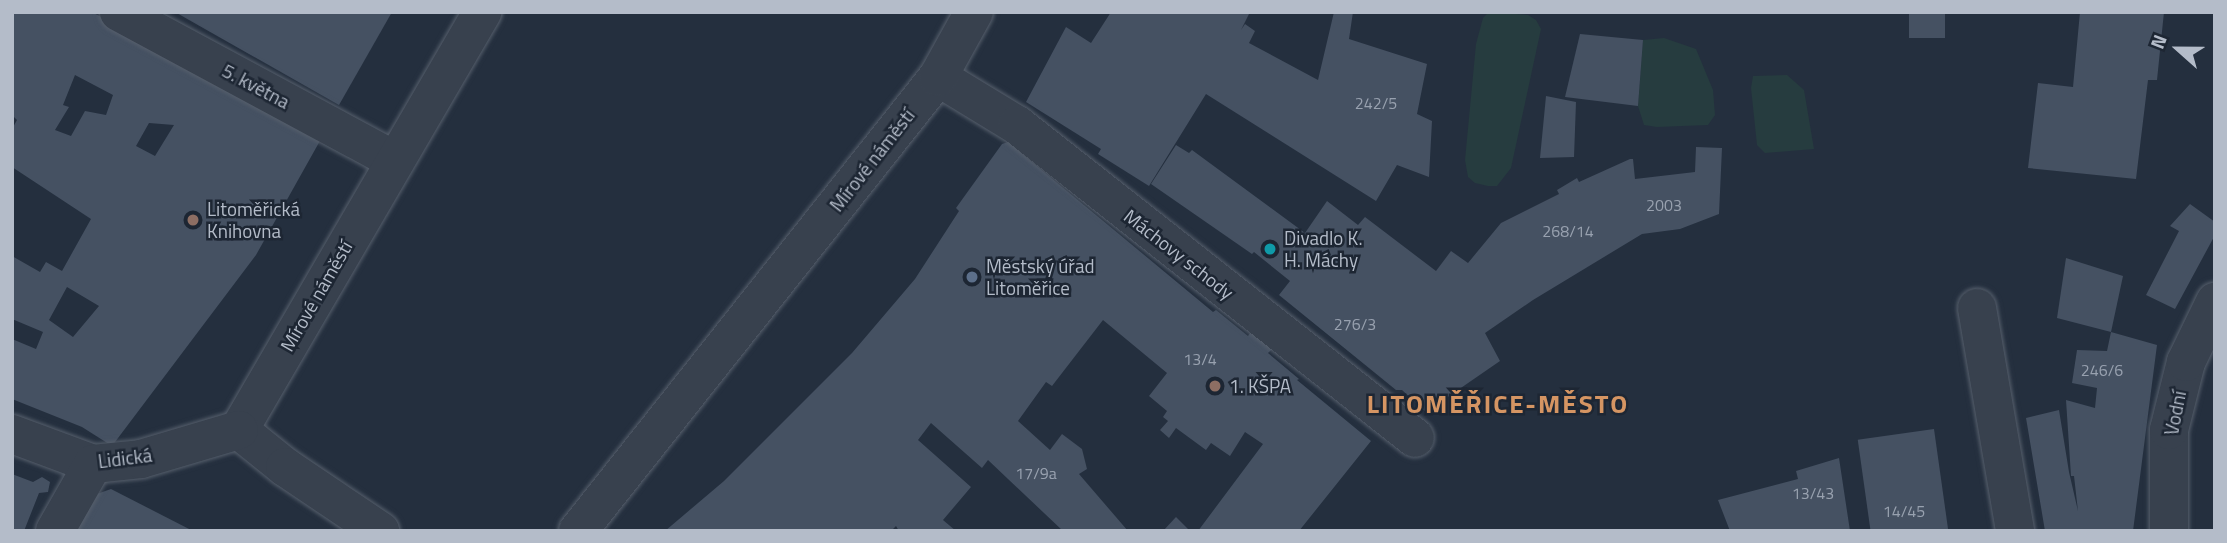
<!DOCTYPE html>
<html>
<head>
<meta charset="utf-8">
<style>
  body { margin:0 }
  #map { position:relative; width:2227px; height:543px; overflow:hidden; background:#242f3e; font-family:"Titillium Web",sans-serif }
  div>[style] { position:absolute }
  .green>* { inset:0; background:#263c3f }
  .building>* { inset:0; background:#455162; transform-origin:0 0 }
  .roads { filter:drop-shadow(0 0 2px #565f6c) drop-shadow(0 0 2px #565f6c) }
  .minor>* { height:38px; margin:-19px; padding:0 19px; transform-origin:19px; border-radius:19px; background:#38414e }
  .dots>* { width:19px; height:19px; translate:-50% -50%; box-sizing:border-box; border:4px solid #1d2633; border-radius:50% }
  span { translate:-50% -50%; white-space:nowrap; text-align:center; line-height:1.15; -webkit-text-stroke:5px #1d2633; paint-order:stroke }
  .number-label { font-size:16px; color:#98a1af }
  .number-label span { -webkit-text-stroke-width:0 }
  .street-label { font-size:19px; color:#b4bcc9 }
  .poi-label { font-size:19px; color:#b4bcc9 }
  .left { translate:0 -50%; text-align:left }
  .district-label { font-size:26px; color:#d59563; font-weight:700; letter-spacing:2px }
  .frame { position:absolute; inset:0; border:14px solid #b4bcc9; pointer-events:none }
  .north { position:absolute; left:2143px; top:14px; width:70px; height:70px; -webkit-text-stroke:5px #1d2633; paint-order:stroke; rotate:291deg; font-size:19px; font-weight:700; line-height:28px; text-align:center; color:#b4bcc9 }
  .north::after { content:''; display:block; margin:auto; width:24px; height:32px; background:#b4bcc9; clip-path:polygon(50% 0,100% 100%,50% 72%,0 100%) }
</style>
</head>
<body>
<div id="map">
  <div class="green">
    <div style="clip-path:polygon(1489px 12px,1528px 15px,1536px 20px,1541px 29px,1511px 168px,1497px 186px,1488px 186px,1475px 183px,1468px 177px,1465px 160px,1476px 44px,1483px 18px)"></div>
    <div style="clip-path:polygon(1664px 38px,1696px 49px,1713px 90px,1715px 115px,1708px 125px,1657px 127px,1644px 125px,1638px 106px,1643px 40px)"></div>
    <div style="clip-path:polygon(1787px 75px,1804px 90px,1814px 149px,1765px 153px,1757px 145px,1751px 88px,1753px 76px)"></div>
  </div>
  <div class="building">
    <div style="clip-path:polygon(evenodd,12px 12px,92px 12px,321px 139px,256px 255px,112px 446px,82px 427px,12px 399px,12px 339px,36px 349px,43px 332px,12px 319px,12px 256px,40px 272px,46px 262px,62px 271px,91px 219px,12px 167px,12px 129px,17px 120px,12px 115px,12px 12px,75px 75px,113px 95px,106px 115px,85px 111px,71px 136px,55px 130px,69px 107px,63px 105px,75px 75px,12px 12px,149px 123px,174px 125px,155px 156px,136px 146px,149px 123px,12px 12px,67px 287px,99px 306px,73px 337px,49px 320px,67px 287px)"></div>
    <div style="clip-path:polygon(175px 12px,392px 12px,339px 105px)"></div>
    <div style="clip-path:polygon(1111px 12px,1250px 12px,1241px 30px,1245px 24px,1255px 31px,1249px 43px,1318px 80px,1334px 12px,1353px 12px,1349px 39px,1427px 64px,1417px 114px,1432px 121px,1429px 177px,1397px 165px,1376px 201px,1206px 94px,1149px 186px,1098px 154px,1101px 149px,1026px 102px,1066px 27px,1091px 43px)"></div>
    <div style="left:1909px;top:12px;width:36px;height:26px"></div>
    <div style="clip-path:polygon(2080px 12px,2164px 12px,2157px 80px,2148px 80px,2136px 179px,2028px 168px,2038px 83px,2073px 87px)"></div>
    <div style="clip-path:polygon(1580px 34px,1643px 40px,1638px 106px,1565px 97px)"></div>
    <div style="clip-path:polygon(1546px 96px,1576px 102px,1574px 157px,1540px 158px)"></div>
    <div style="clip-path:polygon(1008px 142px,1213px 312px,1216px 310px,1248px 336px,1251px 332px,1272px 349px,1268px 353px,1299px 379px,1297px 380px,1371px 441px,1299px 531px,1198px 531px,1263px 444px,1245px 432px,1230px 456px,1211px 443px,1206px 450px,1176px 428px,1169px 438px,1160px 430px,1168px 421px,1163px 417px,1167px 411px,1149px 396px,1167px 373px,1103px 320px,1052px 386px,1046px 382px,1018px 421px,1050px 450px,1062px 434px,1082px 449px,1087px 469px,1079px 474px,1128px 531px,1063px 531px,988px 460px,982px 468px,931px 423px,918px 440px,971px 487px,943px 520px,956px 531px,899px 531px,896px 526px,920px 507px,896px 526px,891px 531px,665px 531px,724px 481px,852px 353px,915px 279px,959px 211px,956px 208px,1002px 144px)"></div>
    <div style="clip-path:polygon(1176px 145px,1189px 153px,1192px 150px,1305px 233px,1327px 201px,1358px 225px,1365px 217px,1436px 271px,1451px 251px,1468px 263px,1501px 223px,1559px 194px,1557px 190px,1577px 178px,1579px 182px,1630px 159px,1633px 159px,1635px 179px,1695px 172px,1696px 147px,1722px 148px,1719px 214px,1680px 229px,1642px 234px,1533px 300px,1485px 333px,1500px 361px,1426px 412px,1402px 390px,1396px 390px,1279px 295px,1290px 281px,1254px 252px,1252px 254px,1151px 184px)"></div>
    <div style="clip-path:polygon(2190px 204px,2215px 222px,2215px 235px,2175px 309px,2146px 295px,2179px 231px,2170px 226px)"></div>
    <div style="clip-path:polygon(2066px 258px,2123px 276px,2111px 332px,2057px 318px)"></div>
    <div style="clip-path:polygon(2111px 332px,2157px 345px,2133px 531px,2045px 531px,2026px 418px,2059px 410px,2069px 472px,2078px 511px,2074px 476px,2071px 476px,2066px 400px,2095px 408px,2097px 388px,2072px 383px,2077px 350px,2107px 351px)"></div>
    <div style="left:1934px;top:429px;width:103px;height:77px;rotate:82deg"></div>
    <div style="clip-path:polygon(1839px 458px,1850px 531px,1730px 531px,1718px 500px,1798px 479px,1796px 471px)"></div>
    <div style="clip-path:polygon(12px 474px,33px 482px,42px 477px,50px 482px,48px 492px,39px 493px,24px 531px,12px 531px)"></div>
    <div style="clip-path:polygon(111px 489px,193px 531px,72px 531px,88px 497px)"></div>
    <div style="clip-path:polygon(1176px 517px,1190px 531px,1163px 531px)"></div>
  </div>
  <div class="roads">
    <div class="minor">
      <div style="left:119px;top:12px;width:312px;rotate:28.3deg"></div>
      <div style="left:938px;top:77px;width:92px;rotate:31.3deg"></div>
      <div style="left:1017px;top:125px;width:506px;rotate:38.18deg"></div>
      <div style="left:1977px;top:308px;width:226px;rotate:80.3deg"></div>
      <div style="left:239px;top:430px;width:484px;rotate:-59.8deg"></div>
      <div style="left:239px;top:430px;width:59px;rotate:38.8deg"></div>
      <div style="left:285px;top:467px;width:115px;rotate:34deg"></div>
      <div style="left:12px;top:434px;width:86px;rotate:20.3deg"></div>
      <div style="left:93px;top:464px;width:48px;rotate:-5.9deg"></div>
      <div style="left:141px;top:459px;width:102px;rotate:-16.5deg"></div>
      <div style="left:55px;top:531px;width:77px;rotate:-60.4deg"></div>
      <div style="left:578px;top:531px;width:579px;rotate:-51.59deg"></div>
      <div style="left:938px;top:77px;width:74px;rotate:-61deg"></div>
      <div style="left:2169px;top:531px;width:101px;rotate:-90deg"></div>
      <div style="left:2169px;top:430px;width:70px;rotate:-76deg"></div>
      <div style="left:2186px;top:362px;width:67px;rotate:-64.2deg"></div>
    </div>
  </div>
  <div class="dots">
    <div style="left:193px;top:220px;background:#8d6e63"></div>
    <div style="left:1270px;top:249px;background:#0f9aa8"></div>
    <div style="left:972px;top:277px;background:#5c6f8a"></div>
    <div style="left:1215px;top:386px;background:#8d6e63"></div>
  </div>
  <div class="number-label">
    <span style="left:1376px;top:103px">242/5</span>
    <span style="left:1664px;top:205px">2003</span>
    <span style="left:1568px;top:231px">268/14</span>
    <span style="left:1355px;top:324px">276/3</span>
    <span style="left:1200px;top:359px">13/4</span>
    <span style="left:2102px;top:370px">246/6</span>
    <span style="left:1036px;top:473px">17/9a</span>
    <span style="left:1813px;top:493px">13/43</span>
    <span style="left:1904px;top:511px">14/45</span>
  </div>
  <div class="street-label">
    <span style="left:256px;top:86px;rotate:28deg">5. května</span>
    <span style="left:872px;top:160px;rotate:-52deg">Mírové náměstí</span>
    <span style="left:1179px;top:254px;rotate:38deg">Máchovy schody</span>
    <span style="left:316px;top:296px;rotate:-60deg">Mírové náměstí</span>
    <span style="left:2175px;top:413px;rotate:-79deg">Vodní</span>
    <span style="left:125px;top:458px;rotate:-7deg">Lidická</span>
  </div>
  <div class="poi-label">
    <span class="left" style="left:207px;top:220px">Litoměřická<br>Knihovna</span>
    <span class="left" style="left:1284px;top:249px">Divadlo K.<br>H. Máchy</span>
    <span class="left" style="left:986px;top:277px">Městský úřad<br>Litoměřice</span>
    <span class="left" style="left:1229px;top:386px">1. KŠPA</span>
  </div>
  <div class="district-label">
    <span style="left:1498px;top:404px">LITOMĚŘICE-MĚSTO</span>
  </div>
  <div class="frame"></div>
  <div class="north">N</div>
</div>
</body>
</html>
